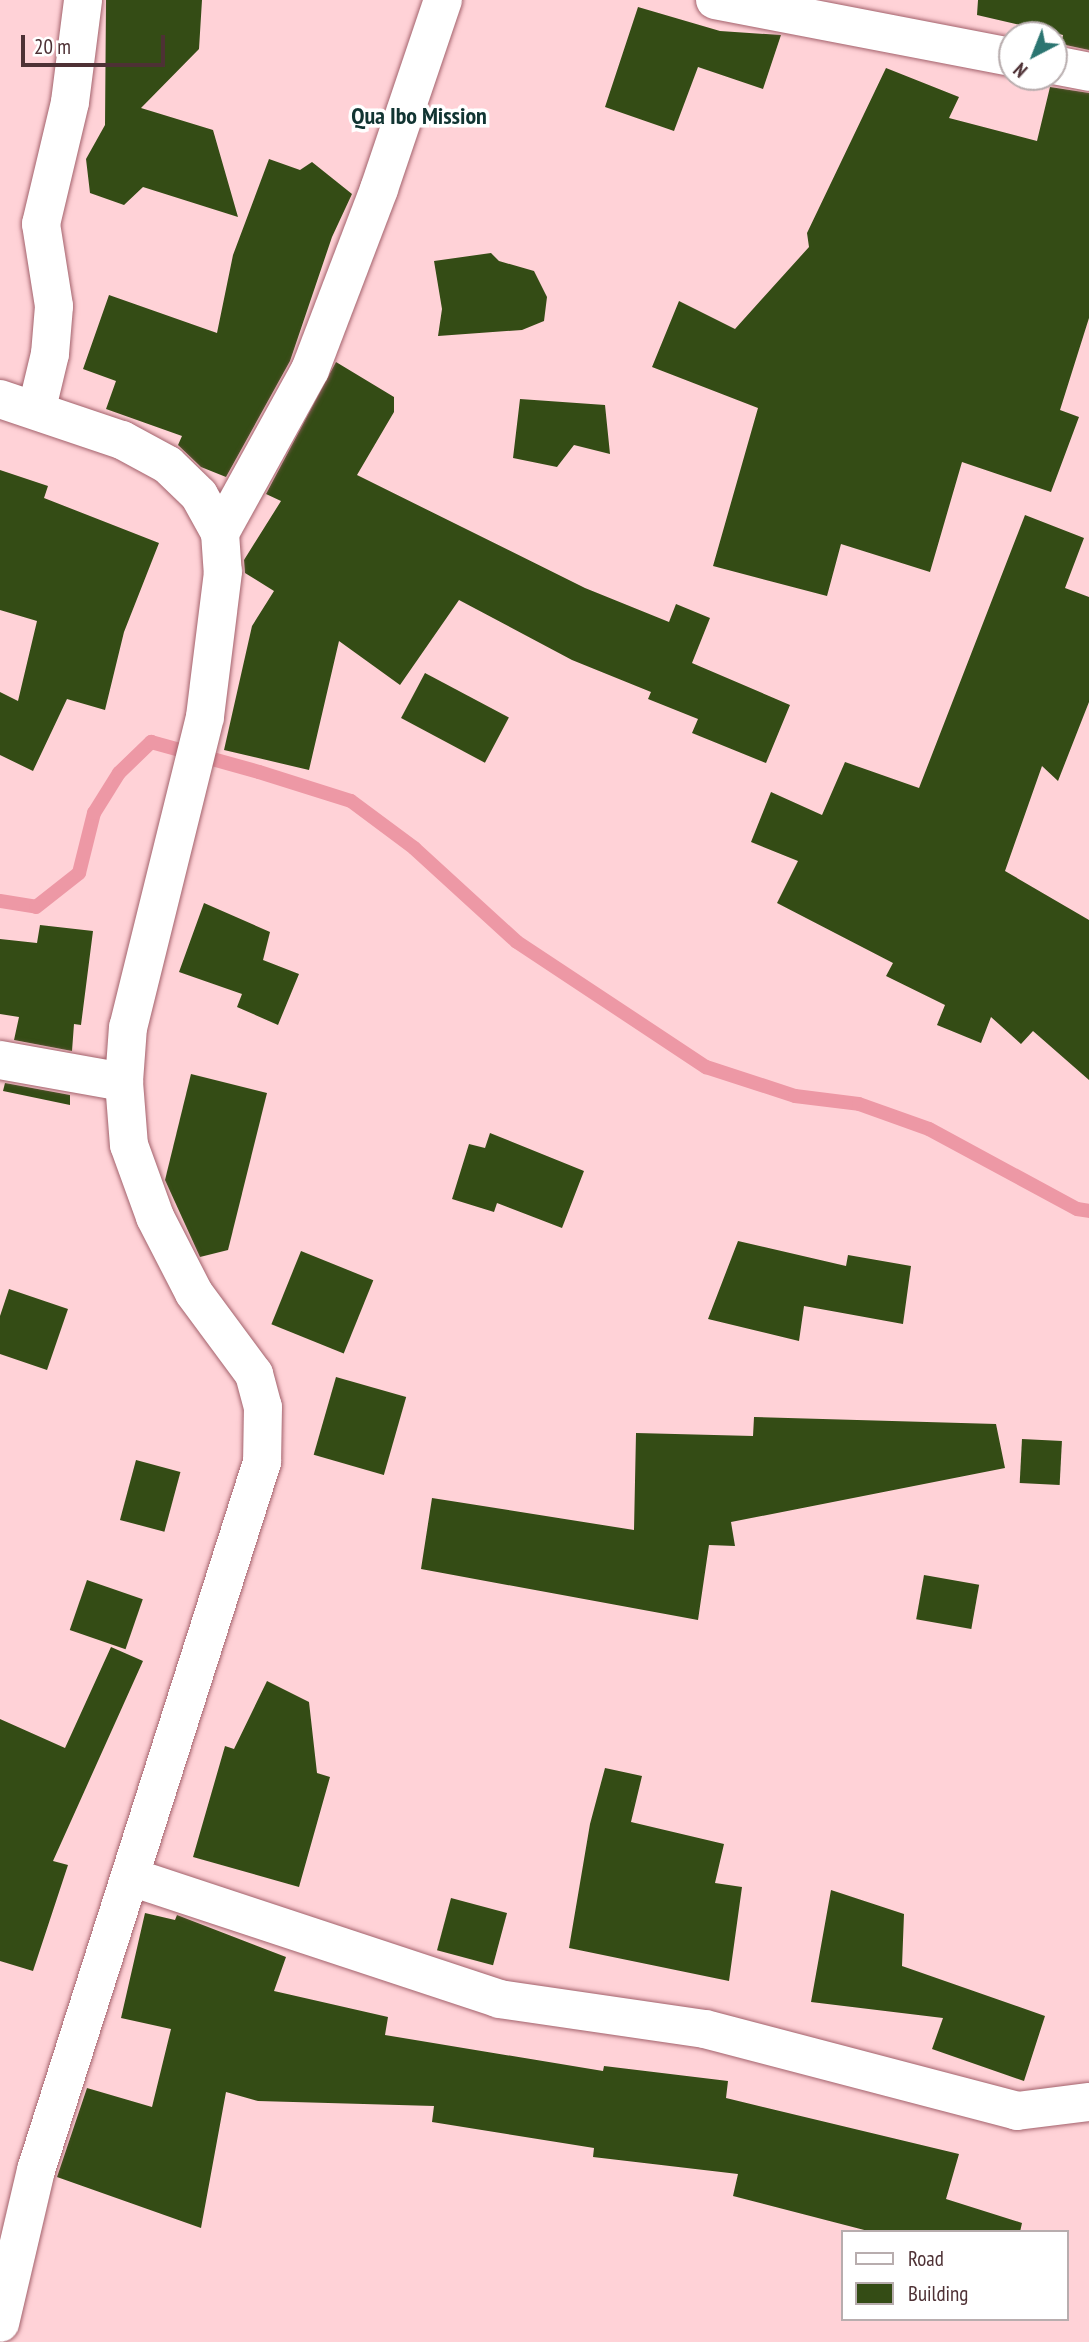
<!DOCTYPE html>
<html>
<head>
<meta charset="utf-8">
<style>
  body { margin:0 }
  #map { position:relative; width:1089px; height:2342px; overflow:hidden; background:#ffd2d7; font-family:"PT Sans Narrow",sans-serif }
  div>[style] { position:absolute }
  .stream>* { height:14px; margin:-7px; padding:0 7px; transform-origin:7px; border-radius:7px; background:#ed98a5 }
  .building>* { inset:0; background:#344c15; transform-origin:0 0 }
  .roads { filter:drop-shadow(0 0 2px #a3626c) drop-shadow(0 0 2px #a3626c) }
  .minor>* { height:38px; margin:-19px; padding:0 19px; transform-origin:19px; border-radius:19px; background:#fff }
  span { translate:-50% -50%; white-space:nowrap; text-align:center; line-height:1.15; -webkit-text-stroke:7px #fff; paint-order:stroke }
  .quarter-label { font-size:24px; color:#113432; font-weight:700 }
  .legend { position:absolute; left:841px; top:2230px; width:228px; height:91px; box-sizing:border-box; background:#fff; border:2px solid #b8adae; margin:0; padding:9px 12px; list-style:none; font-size:21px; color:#4e3135 }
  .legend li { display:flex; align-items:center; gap:14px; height:35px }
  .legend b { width:35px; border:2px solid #b8adae }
  .north { position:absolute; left:998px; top:21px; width:70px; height:70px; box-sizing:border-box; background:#fff; border:2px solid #b8adae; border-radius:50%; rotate:222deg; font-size:19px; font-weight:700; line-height:28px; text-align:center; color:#4e3135 }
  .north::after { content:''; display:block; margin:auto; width:24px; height:32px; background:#2b7571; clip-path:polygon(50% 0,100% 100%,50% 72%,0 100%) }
  .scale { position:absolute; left:21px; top:35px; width:144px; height:32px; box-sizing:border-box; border:4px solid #4e3135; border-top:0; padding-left:9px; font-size:21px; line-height:24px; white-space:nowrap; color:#4e3135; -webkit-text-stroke:5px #fff; paint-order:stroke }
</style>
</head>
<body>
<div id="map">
  <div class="stream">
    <div style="left:0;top:901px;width:36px;rotate:9deg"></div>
    <div style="left:36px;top:907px;width:55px;rotate:-38.3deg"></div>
    <div style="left:79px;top:873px;width:62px;rotate:-76deg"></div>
    <div style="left:94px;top:813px;width:47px;rotate:-58deg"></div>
    <div style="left:119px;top:773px;width:45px;rotate:-44.1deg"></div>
    <div style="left:151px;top:742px;width:112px;rotate:15.5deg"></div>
    <div style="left:259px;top:772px;width:96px;rotate:17.5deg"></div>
    <div style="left:351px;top:801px;width:79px;rotate:36.7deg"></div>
    <div style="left:414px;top:848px;width:139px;rotate:42.4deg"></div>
    <div style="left:517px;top:942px;width:227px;rotate:33.5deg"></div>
    <div style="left:706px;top:1067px;width:94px;rotate:18deg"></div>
    <div style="left:795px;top:1096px;width:64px;rotate:7.1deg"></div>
    <div style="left:859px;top:1104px;width:74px;rotate:19.7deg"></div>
    <div style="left:929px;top:1129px;width:168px;rotate:28.4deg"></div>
    <div style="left:1077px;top:1209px;width:12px;rotate:9deg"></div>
  </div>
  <div class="building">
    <div style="clip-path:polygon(106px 0,202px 0,199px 49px,141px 108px,213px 130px,238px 217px,143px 187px,124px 205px,90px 193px,86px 159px,105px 125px)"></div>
    <div style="clip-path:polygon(978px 0,1089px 0,1089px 50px,1061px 44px,1063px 35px,977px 15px)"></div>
    <div style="clip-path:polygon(638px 7px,720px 31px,781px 35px,763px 89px,698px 67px,674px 131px,605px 107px)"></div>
    <div style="clip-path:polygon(886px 68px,959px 97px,949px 118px,1037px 141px,1050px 87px,1089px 93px,1089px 318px,1060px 410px,1079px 417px,1051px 492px,962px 462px,930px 572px,841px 544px,827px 596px,713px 566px,758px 408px,652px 367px,679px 301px,735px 329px,809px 247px,807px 233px)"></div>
    <div style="clip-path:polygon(269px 159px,300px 170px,312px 162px,352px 194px,332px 237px,290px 361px,226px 477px,201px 467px,178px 445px,182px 436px,106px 409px,116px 381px,83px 369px,109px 295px,217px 333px,233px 255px)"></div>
    <div style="clip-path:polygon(491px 253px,499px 261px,534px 271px,547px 297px,544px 321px,522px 330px,438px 336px,442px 309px,434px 261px)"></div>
    <div style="clip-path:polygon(336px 362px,394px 397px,394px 412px,357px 475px,585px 588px,669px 622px,676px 604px,710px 618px,692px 663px,790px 705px,766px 763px,692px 733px,698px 719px,648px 699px,651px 692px,572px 660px,459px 600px,400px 685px,339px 641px,309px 770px,224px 750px,252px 626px,274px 591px,245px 573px,244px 560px,281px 501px,266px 494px)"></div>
    <div style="clip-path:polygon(520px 399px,605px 405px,610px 454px,574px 445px,557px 467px,513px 458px)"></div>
    <div style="clip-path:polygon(0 470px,48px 486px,44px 498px,159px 543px,124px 632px,105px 710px,67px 699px,33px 771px,0 755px,0 692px,18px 701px,37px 621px,0 610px)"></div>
    <div style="clip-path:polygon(1025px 515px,1084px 538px,1065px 588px,1089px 597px,1089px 702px,1058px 781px,1042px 766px,1005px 871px,1089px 920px,1089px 1080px,1033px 1031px,1021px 1044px,991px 1017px,981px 1043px,937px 1025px,945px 1005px,886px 976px,893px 963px,777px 903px,798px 861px,751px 842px,771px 792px,822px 815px,845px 762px,919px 788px)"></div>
    <div style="left:425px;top:673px;width:95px;height:51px;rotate:28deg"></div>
    <div style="clip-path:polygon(204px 903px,270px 932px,263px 960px,299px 974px,278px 1025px,237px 1007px,242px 994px,179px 972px)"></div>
    <div style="clip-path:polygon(40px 925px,93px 931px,81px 1025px,74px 1024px,72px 1051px,14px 1040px,19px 1017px,0 1014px,0 939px,37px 943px)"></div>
    <div style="clip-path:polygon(191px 1074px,267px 1093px,228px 1250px,200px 1257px,165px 1180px)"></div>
    <div style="clip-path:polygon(5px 1083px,70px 1095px,70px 1105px,3px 1091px)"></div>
    <div style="clip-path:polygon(490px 1133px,584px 1171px,562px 1228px,497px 1203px,494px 1212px,452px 1199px,469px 1144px,485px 1148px)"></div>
    <div style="clip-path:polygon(738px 1241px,846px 1266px,848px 1255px,911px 1266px,903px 1324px,804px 1306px,799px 1341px,708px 1319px)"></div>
    <div style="left:301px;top:1251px;width:78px;height:79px;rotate:22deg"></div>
    <div style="clip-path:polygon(9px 1289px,68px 1309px,47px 1370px,0 1354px,0 1316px)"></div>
    <div style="left:336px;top:1377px;width:73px;height:81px;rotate:16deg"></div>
    <div style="clip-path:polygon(754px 1417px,996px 1424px,1005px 1468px,731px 1522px,735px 1546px,709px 1545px,698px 1620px,421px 1569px,432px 1498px,634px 1530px,636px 1433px,753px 1436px)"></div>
    <div style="left:1022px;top:1439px;width:40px;height:44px;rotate:3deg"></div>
    <div style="left:136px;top:1460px;width:46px;height:62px;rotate:15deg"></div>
    <div style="left:924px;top:1575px;width:56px;height:45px;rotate:10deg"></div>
    <div style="left:87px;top:1580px;width:59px;height:53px;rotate:19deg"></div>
    <div style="clip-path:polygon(111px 1647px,143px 1661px,53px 1861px,68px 1865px,33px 1971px,0 1961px,0 1719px,65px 1748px)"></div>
    <div style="clip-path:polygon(267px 1681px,309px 1702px,317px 1773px,330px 1777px,299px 1887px,193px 1857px,225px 1746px,234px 1749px)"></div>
    <div style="clip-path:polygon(605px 1768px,642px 1776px,631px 1822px,724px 1844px,715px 1883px,742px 1887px,729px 1981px,569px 1948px,590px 1824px)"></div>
    <div style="clip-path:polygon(831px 1890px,904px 1914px,902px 1966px,1045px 2016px,1024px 2081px,932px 2049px,943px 2018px,811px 2002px)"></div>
    <div style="left:451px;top:1898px;width:58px;height:54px;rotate:15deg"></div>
    <div style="clip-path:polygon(145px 1913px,175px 1920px,177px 1915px,286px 1957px,274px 1991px,388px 2017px,385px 2035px,603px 2071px,604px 2066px,728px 2081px,726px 2098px,959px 2154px,946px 2199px,1022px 2223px,1020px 2232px,872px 2232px,733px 2196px,738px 2174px,593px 2157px,594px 2148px,432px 2122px,434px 2106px,258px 2101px,226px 2092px,201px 2228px,57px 2177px,87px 2088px,152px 2107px,171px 2029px,121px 2018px)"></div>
  </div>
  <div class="roads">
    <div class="minor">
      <div style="left:715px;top:0;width:302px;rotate:10.9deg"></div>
      <div style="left:1054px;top:65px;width:36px;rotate:11deg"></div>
      <div style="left:0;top:399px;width:129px;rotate:18.6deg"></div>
      <div style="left:122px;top:440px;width:52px;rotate:28.5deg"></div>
      <div style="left:168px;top:465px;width:43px;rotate:44.1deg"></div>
      <div style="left:199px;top:495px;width:43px;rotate:61.1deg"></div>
      <div style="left:220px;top:533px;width:39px;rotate:86deg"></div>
      <div style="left:223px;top:572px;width:146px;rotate:97.1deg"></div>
      <div style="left:205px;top:717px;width:319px;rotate:103.9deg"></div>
      <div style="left:128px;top:1027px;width:55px;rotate:94.2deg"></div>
      <div style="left:124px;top:1082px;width:63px;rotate:85.5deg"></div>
      <div style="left:129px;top:1145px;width:77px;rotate:70.1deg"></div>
      <div style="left:155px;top:1217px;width:85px;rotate:62.8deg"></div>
      <div style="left:194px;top:1293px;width:101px;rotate:53.5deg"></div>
      <div style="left:254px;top:1374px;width:34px;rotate:75deg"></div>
      <div style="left:263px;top:1407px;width:55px;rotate:91deg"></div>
      <div style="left:262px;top:1462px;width:743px;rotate:107.7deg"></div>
      <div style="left:36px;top:2170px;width:157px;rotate:103.2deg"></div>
      <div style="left:37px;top:408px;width:56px;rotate:-76.5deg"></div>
      <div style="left:50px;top:354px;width:48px;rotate:-85.2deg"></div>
      <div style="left:54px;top:306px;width:83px;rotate:-99deg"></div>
      <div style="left:41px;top:224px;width:125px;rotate:-76.6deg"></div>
      <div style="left:70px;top:102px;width:103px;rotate:-82.7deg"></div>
      <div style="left:220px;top:533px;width:186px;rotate:-61.1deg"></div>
      <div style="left:310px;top:370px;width:194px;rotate:-69.1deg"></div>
      <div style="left:379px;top:189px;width:200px;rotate:-71.3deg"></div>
      <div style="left:0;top:1060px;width:126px;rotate:10.1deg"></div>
      <div style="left:131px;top:1877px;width:388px;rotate:18.3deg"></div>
      <div style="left:499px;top:1999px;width:208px;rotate:8.3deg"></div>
      <div style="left:705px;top:2029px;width:323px;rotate:14.7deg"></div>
      <div style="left:1017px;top:2111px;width:73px;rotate:-7.1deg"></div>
    </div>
  </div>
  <div class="quarter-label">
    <span style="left:419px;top:116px">Qua Ibo Mission</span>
  </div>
  <ul class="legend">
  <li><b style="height:9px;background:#fff"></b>Road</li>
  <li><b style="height:19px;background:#344c15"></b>Building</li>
  </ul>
  <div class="north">N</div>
  <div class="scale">20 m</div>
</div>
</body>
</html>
